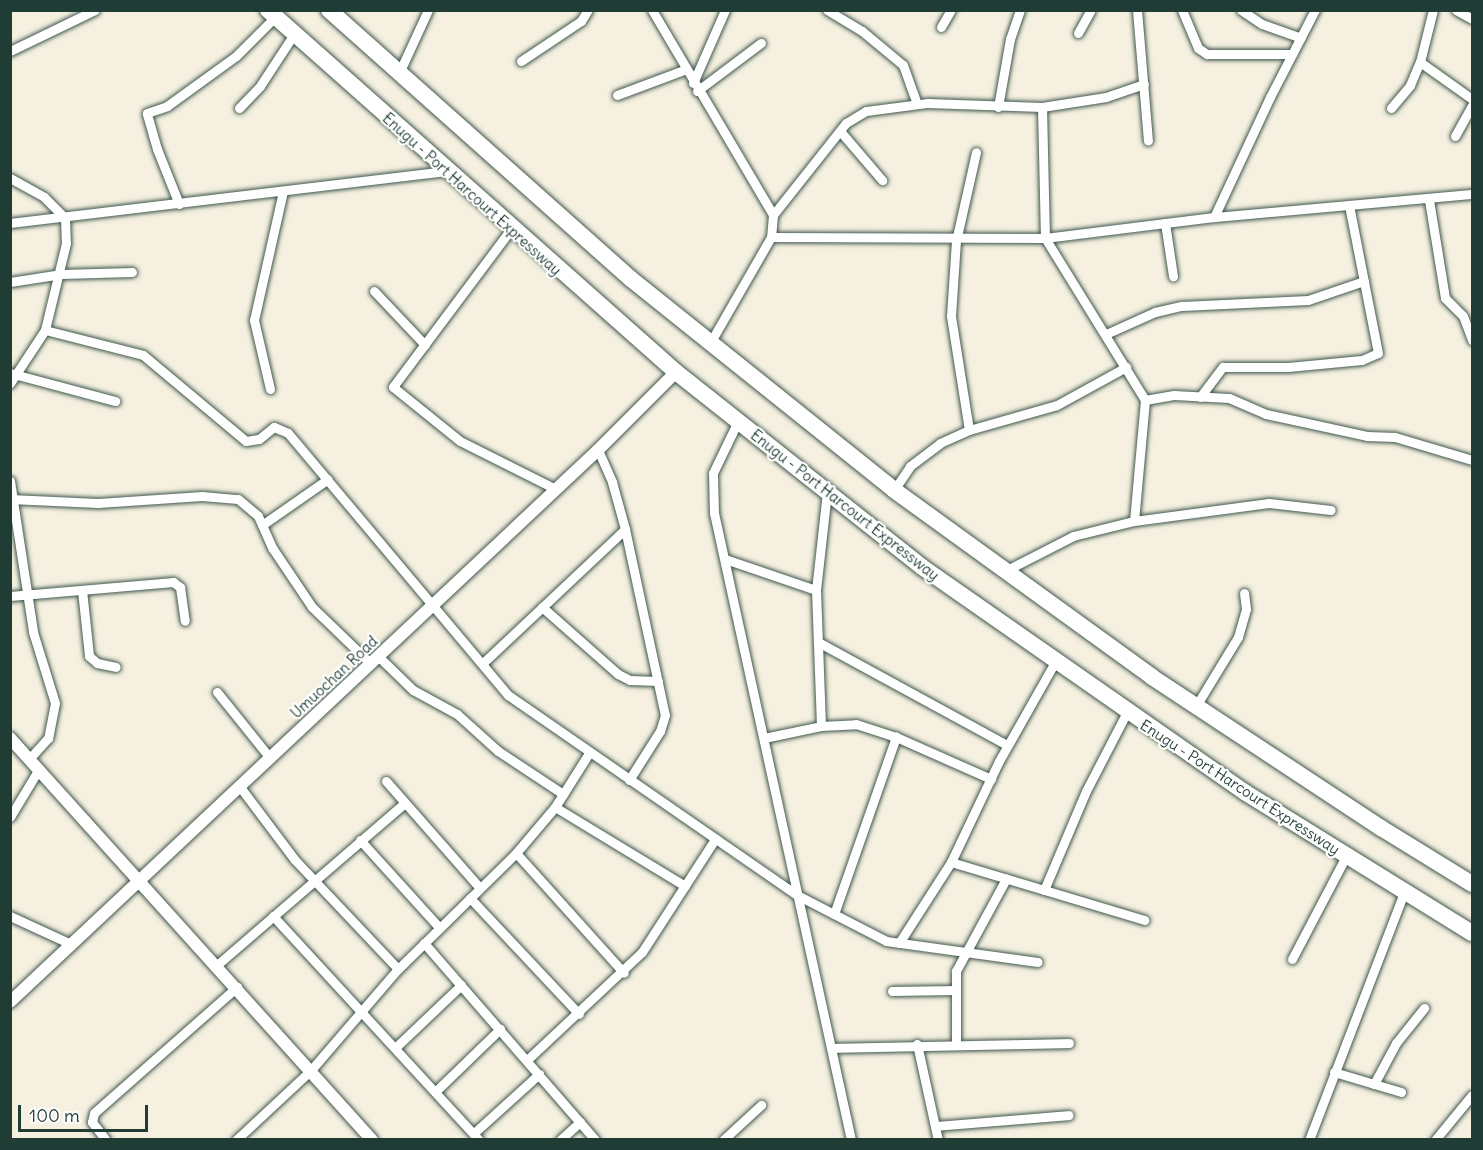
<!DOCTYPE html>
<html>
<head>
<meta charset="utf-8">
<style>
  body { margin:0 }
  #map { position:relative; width:1483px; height:1150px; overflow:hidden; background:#f5f0df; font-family:Delius,sans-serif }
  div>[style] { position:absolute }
  .roads { filter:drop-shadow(0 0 2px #3f584e) drop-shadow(0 0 2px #3f584e) }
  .street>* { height:9px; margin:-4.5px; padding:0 4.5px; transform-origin:4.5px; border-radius:4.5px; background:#fff }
  .secondary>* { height:12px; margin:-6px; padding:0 6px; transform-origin:6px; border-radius:6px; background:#fff }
  .highway>* { height:16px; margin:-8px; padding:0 8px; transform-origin:8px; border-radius:8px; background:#fff }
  span { translate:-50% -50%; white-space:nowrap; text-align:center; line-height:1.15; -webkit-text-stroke:4.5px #fff; paint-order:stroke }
  .street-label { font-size:15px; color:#1f3d34 }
  .frame { position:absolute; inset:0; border:12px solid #1f3d34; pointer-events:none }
  .scale { position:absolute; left:18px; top:1105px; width:130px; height:27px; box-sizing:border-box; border:3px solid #1f3d34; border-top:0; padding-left:8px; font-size:18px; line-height:21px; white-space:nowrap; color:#1f3d34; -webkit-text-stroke:4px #fff; paint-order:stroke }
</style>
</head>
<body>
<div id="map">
  <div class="roads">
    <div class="street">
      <div style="left:652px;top:10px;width:238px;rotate:59.4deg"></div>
      <div style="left:773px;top:215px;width:22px;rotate:95deg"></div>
      <div style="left:771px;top:237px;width:122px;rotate:119.9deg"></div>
      <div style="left:827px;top:10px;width:41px;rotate:31deg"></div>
      <div style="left:862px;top:31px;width:53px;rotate:39.7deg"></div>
      <div style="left:903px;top:65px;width:41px;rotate:70.3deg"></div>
      <div style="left:1137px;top:10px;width:131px;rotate:85.2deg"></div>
      <div style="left:1182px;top:10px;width:41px;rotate:67.2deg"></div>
      <div style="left:1198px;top:48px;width:11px;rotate:34deg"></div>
      <div style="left:1207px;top:54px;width:85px"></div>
      <div style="left:1241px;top:10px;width:25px;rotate:34deg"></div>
      <div style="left:1262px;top:24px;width:41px;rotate:19.7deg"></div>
      <div style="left:1456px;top:10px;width:18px;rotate:29deg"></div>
      <div style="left:941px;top:27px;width:20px;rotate:-60deg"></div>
      <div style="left:1078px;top:33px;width:26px;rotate:-61deg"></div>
      <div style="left:10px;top:51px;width:94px;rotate:-25.8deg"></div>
      <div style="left:521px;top:61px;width:72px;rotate:-33.7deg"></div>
      <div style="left:581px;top:21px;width:13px;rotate:-58deg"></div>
      <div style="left:1420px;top:62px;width:64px;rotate:35.4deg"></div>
      <div style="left:399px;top:73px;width:69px;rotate:-65.3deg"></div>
      <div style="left:693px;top:83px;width:80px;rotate:-66.3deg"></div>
      <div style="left:697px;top:91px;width:80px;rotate:-36.9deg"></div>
      <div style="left:617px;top:95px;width:72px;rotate:-20.5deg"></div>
      <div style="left:998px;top:107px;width:69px;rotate:-80deg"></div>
      <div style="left:1010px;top:39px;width:31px;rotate:-71deg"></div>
      <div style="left:1042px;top:107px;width:131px;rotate:88.7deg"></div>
      <div style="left:1045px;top:238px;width:190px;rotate:58.3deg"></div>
      <div style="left:1145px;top:400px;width:121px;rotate:95.2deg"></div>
      <div style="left:239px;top:108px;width:30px;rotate:-46deg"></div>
      <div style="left:260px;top:86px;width:62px;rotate:-56.8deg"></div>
      <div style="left:1391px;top:108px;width:30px;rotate:-50deg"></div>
      <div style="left:1410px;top:85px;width:25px;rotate:-67deg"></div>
      <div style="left:1420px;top:62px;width:54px;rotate:-76deg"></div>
      <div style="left:840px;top:131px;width:65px;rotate:49.4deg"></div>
      <div style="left:1455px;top:136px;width:35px;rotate:-61deg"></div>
      <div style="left:10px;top:178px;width:39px;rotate:29deg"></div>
      <div style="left:44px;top:197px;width:30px;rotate:45deg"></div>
      <div style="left:65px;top:218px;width:25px;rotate:88deg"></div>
      <div style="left:66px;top:243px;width:89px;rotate:103.6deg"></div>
      <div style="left:45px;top:330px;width:64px;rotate:123.4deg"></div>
      <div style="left:1429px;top:200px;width:99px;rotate:80.7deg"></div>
      <div style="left:1445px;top:298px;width:25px;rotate:45deg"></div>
      <div style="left:1463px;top:316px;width:26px;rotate:69deg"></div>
      <div style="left:179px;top:204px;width:59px;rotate:-111.8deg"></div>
      <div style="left:157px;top:149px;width:37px;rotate:-106deg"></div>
      <div style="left:147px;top:113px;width:21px;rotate:-19deg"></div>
      <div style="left:167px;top:106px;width:85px;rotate:-35.9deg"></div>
      <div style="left:236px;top:56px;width:55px;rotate:-45deg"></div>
      <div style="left:773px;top:215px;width:117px;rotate:-51.6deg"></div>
      <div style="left:846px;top:123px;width:23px;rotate:-31deg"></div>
      <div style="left:866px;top:111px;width:63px;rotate:-7.4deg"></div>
      <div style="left:928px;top:103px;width:114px;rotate:2deg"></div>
      <div style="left:1042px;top:107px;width:65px;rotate:-8.9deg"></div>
      <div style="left:1106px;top:97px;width:40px;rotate:-18.9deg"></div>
      <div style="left:1214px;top:217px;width:132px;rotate:-65deg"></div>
      <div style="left:1270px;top:97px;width:98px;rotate:-62.7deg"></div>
      <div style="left:10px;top:223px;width:439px;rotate:-6.8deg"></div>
      <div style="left:1165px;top:223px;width:54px;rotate:81.4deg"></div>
      <div style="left:511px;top:229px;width:197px;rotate:126.8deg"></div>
      <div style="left:393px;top:387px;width:86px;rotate:38.9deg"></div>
      <div style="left:460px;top:441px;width:107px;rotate:26.6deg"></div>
      <div style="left:771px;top:237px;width:274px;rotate:0.2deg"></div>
      <div style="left:1045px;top:238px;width:170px;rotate:-7.1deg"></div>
      <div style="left:1214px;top:217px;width:259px;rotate:-5.1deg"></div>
      <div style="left:10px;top:282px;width:52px;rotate:-8.9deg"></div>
      <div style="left:61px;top:274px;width:71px;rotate:-1.6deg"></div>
      <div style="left:374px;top:291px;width:74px;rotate:46.6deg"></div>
      <div style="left:45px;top:330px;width:101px;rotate:14.3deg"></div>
      <div style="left:143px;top:355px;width:134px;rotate:39.9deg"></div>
      <div style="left:246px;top:441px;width:13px;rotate:-9deg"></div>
      <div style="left:259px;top:439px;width:19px;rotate:-39deg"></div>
      <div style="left:274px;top:427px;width:15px;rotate:23deg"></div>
      <div style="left:288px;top:433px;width:342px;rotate:50deg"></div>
      <div style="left:508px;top:695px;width:351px;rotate:34.7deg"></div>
      <div style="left:797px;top:895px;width:100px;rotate:27.3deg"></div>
      <div style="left:886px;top:941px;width:153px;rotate:7.9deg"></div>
      <div style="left:1106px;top:334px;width:54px;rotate:-24.2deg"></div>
      <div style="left:1155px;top:312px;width:28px;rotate:-13deg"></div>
      <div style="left:1182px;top:306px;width:126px;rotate:-2.7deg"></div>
      <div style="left:1308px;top:300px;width:59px;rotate:-18.7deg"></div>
      <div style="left:10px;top:373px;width:109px;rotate:14.9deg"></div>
      <div style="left:270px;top:389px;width:71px;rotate:-103.1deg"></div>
      <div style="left:254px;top:320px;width:132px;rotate:-77.3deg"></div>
      <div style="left:1200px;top:397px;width:38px;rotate:-53deg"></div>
      <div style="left:1223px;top:367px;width:65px"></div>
      <div style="left:1288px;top:367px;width:74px;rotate:-5.4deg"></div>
      <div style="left:1362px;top:360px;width:17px;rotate:-24deg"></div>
      <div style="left:1378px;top:353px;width:151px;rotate:-101.1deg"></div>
      <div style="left:1145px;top:400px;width:29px;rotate:-10deg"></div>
      <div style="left:1174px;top:395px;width:55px;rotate:3.1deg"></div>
      <div style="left:1229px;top:398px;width:40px;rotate:23.4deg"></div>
      <div style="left:1266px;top:414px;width:103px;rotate:12.3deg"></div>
      <div style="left:1367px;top:436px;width:28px;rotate:2deg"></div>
      <div style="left:1395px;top:437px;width:80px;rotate:16.6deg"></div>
      <div style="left:738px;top:421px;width:58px;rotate:115.7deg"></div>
      <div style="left:713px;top:473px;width:40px;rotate:88.6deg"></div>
      <div style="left:714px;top:513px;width:642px;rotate:77.67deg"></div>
      <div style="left:969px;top:430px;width:115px;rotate:-99deg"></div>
      <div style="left:951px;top:316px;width:75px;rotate:-86.2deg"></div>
      <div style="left:956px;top:241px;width:91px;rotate:-77.3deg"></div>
      <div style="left:598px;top:450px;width:35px;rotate:66deg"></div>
      <div style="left:612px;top:482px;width:49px;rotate:74.5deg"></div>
      <div style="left:625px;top:529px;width:190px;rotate:77.9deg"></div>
      <div style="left:665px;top:715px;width:17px;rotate:107deg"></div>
      <div style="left:660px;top:731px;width:58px;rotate:122.3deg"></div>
      <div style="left:10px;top:481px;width:153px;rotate:81.3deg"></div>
      <div style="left:33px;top:632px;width:74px;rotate:72.8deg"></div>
      <div style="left:55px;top:703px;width:36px;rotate:101deg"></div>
      <div style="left:48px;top:738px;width:28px;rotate:132deg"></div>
      <div style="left:894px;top:490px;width:29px;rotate:-56deg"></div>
      <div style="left:910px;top:466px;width:38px;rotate:-37deg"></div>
      <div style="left:940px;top:443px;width:32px;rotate:-24deg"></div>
      <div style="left:969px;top:430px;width:91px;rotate:-15.9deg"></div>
      <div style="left:1057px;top:405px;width:79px;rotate:-28.8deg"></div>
      <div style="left:10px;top:499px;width:88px;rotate:2.6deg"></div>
      <div style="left:98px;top:503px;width:104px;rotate:-3.9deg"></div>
      <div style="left:202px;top:496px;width:36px;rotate:5deg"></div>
      <div style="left:238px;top:499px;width:26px;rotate:40deg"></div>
      <div style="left:258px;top:516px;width:36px;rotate:66deg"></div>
      <div style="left:273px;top:549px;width:70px;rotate:56.1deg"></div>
      <div style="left:312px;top:607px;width:81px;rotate:44deg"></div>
      <div style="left:262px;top:525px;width:80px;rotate:-34.9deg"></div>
      <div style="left:725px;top:559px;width:96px;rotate:18.8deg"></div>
      <div style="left:1003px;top:572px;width:79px;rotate:-27.2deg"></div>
      <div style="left:1073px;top:536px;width:63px;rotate:-13.8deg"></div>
      <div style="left:1134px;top:521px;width:136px;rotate:-7.6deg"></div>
      <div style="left:1269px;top:503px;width:62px;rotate:6.4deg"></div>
      <div style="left:82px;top:590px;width:66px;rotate:83.9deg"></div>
      <div style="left:89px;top:656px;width:11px;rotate:41deg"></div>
      <div style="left:97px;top:663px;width:19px;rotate:12deg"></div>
      <div style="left:10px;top:596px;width:164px;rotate:-4.9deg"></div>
      <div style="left:173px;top:582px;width:9px;rotate:36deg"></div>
      <div style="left:180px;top:587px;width:34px;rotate:82deg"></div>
      <div style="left:542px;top:607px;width:101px;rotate:41.4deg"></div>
      <div style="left:618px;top:674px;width:13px;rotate:27deg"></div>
      <div style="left:630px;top:680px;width:28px;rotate:2deg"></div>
      <div style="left:818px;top:642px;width:215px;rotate:28.6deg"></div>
      <div style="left:378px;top:656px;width:49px;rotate:44.2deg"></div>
      <div style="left:413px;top:690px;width:50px;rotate:28.6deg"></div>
      <div style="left:457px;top:714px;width:55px;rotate:42.1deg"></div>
      <div style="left:498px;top:751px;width:78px;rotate:33.5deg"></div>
      <div style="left:483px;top:663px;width:195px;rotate:-43.3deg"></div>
      <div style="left:217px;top:692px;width:85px;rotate:51.2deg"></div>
      <div style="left:1196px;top:706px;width:81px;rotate:-58.7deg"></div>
      <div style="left:1238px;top:637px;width:29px;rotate:-74deg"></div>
      <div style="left:1246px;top:609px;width:16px;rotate:-97deg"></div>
      <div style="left:821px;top:726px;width:136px;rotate:-92.1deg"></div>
      <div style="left:816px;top:590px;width:99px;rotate:-83.6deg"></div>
      <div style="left:764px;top:738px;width:58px;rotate:-11.9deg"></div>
      <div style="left:821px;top:726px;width:35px;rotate:-3deg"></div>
      <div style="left:856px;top:724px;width:42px;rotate:18deg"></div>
      <div style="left:896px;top:737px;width:104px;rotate:23.9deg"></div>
      <div style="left:386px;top:781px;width:142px;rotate:48.7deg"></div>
      <div style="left:240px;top:787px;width:91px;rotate:53deg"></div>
      <div style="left:295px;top:860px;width:150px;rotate:46.6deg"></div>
      <div style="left:555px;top:807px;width:152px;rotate:31.3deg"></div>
      <div style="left:10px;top:817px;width:56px;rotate:-58.9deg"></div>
      <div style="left:360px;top:840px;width:118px;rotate:47.8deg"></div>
      <div style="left:516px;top:853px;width:161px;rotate:48deg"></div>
      <div style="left:951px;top:862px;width:202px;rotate:16.7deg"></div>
      <div style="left:1044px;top:890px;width:108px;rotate:-67deg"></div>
      <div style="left:1086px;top:791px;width:89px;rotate:-62.6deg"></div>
      <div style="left:470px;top:898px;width:159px;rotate:46.8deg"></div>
      <div style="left:834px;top:914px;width:188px;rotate:-70.7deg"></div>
      <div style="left:10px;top:916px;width:67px;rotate:24.7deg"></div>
      <div style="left:273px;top:916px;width:304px;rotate:47.4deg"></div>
      <div style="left:424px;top:943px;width:261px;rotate:49deg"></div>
      <div style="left:899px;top:943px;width:96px;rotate:-57.3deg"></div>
      <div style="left:951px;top:862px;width:112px;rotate:-64.6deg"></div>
      <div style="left:999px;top:761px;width:114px;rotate:-60.5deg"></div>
      <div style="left:1292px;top:959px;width:116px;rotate:-62.3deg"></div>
      <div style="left:217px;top:965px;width:248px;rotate:-40.8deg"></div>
      <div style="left:892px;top:991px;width:64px;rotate:-0.9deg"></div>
      <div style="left:917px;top:1044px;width:98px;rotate:77.7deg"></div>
      <div style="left:956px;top:1044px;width:73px;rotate:-90deg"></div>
      <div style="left:956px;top:971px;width:105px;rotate:-61.5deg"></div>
      <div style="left:396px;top:1047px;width:90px;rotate:-43.6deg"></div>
      <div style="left:832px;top:1048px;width:237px;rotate:-1.2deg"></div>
      <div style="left:528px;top:1059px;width:156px;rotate:-43.2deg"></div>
      <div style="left:642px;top:952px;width:135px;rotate:-57.1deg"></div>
      <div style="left:1334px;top:1072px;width:70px;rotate:16.6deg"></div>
      <div style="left:1374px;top:1084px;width:47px;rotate:-61.8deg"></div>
      <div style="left:1396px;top:1043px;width:45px;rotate:-51.3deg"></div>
      <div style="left:437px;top:1090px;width:88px;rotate:-44.1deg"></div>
      <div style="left:935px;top:1126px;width:134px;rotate:-4.7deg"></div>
      <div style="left:474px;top:1133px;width:88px;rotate:-42.2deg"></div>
      <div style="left:106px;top:1140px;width:23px;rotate:-128deg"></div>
      <div style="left:92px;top:1122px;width:9px;rotate:-77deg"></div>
      <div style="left:94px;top:1113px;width:191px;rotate:-41.4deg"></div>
      <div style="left:236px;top:1140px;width:103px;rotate:-43deg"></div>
      <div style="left:311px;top:1070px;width:133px;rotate:-49.3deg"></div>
      <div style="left:398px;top:969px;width:165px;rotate:-44.5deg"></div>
      <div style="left:516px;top:853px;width:60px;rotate:-49.7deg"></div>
      <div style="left:555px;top:807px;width:64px;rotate:-57.8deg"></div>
      <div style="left:560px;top:1140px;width:27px;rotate:-42deg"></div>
      <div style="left:723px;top:1140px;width:52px;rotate:-42.6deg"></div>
      <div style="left:1309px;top:1140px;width:266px;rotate:-69deg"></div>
      <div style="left:1435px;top:1140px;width:58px;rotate:-50.6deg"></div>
    </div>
    <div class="secondary">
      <div style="left:10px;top:738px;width:541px;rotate:48deg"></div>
      <div style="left:10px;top:1002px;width:807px;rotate:-43.19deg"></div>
      <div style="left:598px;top:450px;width:110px;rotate:-45deg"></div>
    </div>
    <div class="highway">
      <div style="left:268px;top:10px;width:545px;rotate:41.58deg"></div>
      <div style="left:676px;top:372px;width:314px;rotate:38.4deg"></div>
      <div style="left:922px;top:567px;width:395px;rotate:34.9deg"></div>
      <div style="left:1246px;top:793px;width:266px;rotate:31.8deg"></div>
      <div style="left:329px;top:10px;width:404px;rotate:41.7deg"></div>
      <div style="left:631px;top:279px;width:337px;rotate:38.7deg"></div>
      <div style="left:894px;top:490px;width:319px;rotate:35.9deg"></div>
      <div style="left:1152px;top:677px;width:274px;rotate:33.4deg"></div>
      <div style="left:1381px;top:828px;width:107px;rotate:31.6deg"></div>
    </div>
  </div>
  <div class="street-label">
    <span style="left:472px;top:194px;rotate:42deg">Enugu - Port Harcourt Expressway</span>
    <span style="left:845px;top:505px;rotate:38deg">Enugu - Port Harcourt Expressway</span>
    <span style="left:334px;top:677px;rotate:-43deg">Umuochan Road</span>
    <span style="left:1240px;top:787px;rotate:33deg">Enugu - Port Harcourt Expressway</span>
  </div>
  <div class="frame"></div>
  <div class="scale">100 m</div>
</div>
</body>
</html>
